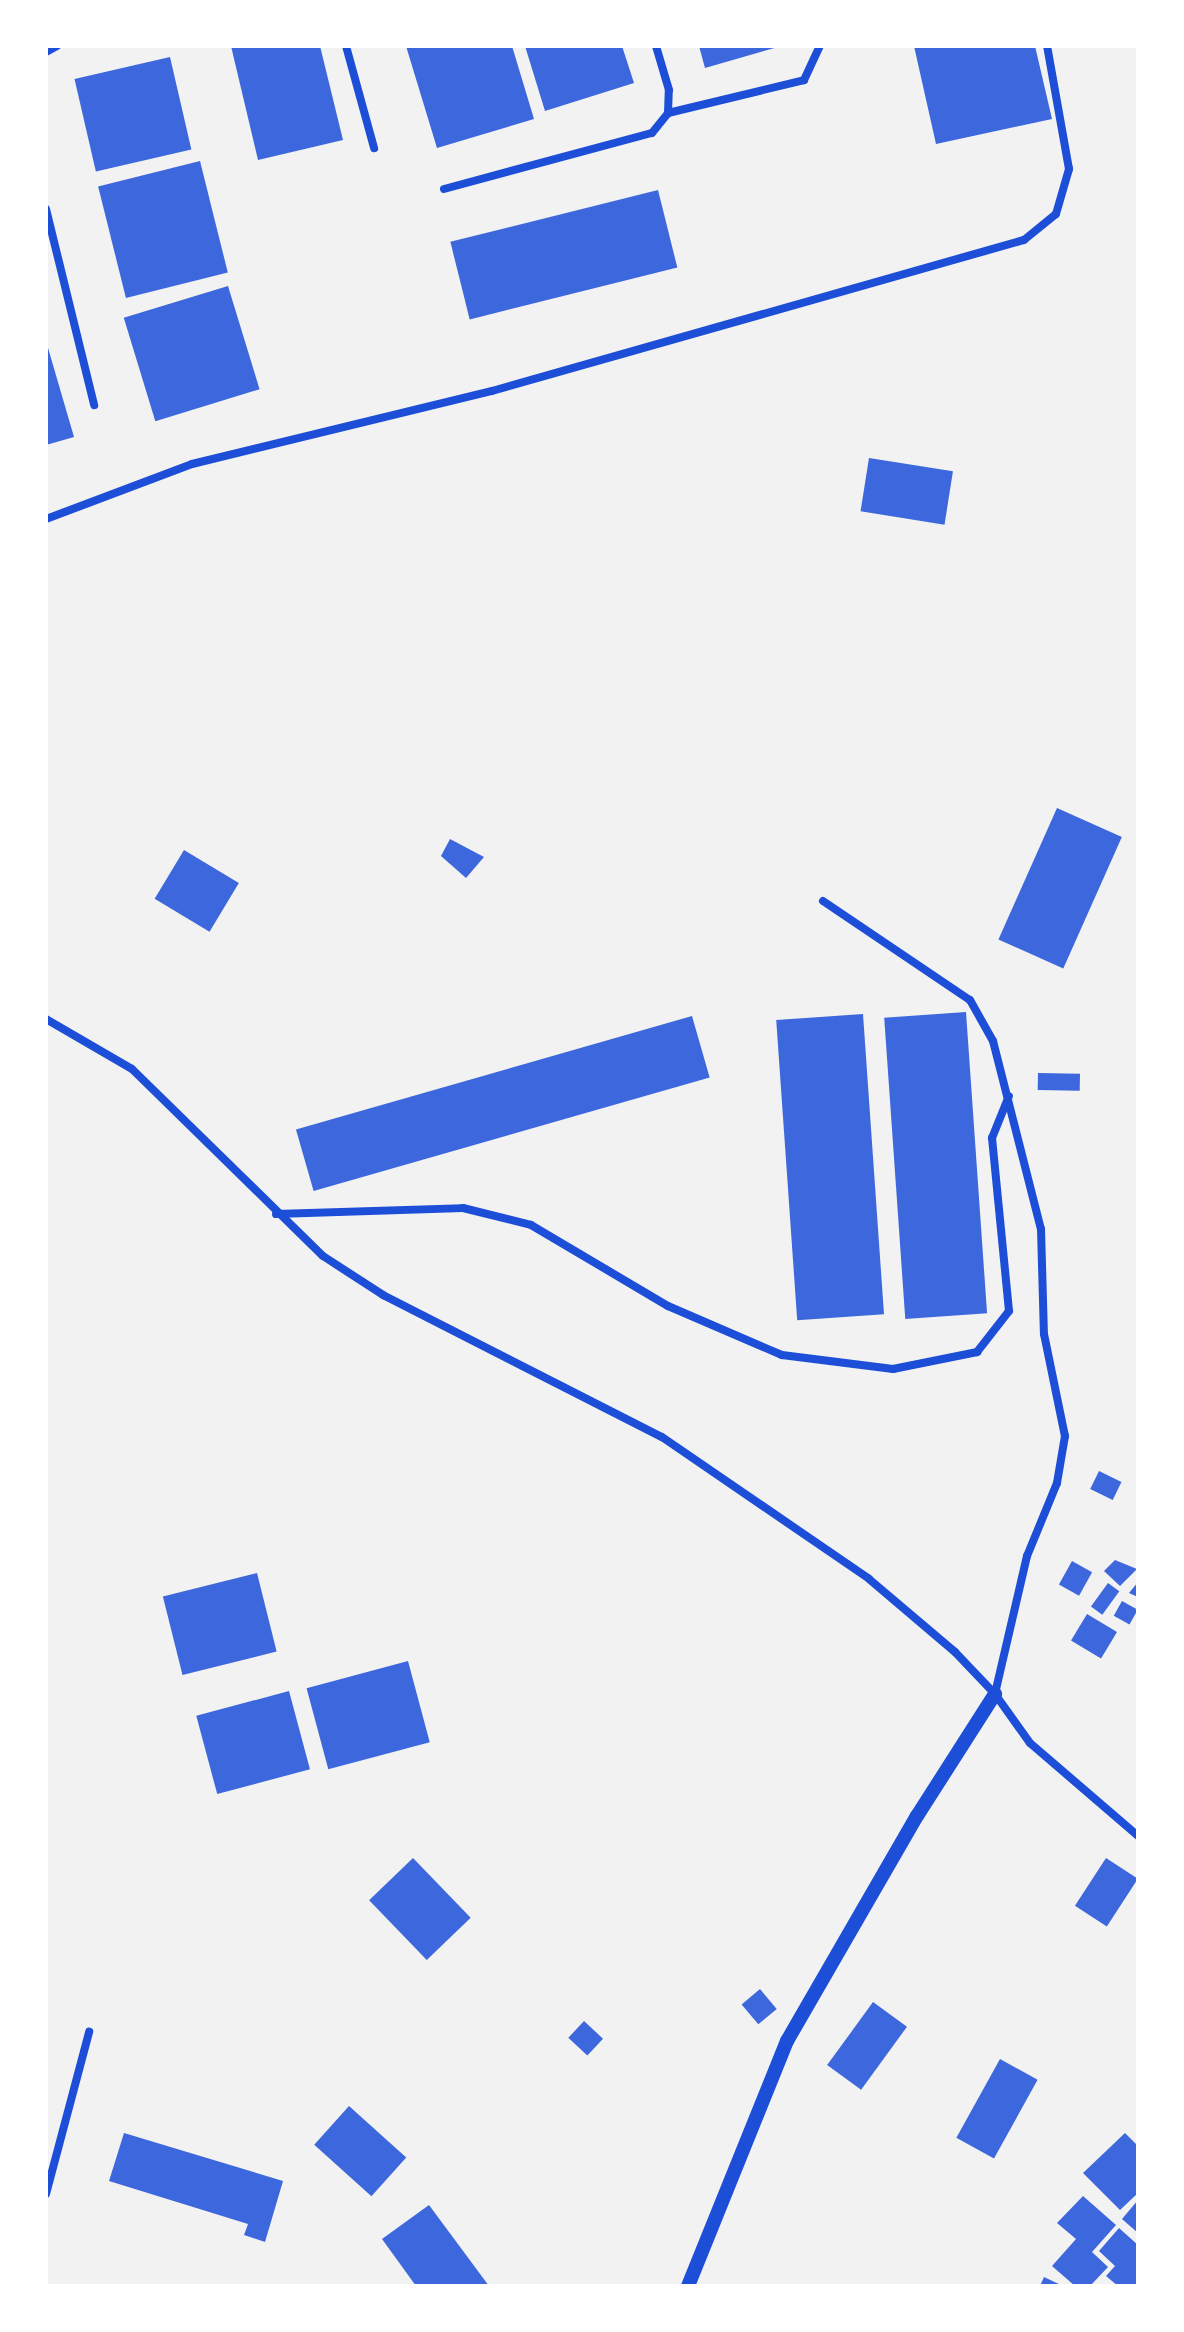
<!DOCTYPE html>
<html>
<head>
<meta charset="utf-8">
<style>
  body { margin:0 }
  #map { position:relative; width:1184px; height:2332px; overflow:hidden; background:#f2f2f2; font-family:"DejaVu Sans",sans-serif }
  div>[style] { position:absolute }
  .building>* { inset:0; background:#3d67dc; transform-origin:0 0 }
  .minor>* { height:8px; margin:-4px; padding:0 4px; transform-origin:4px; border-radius:4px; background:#1d4ed8 }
  .tertiary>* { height:14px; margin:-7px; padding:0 7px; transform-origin:7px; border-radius:7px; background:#1d4ed8 }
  span { translate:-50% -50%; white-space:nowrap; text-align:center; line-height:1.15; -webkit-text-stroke:7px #fff; paint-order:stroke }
  .frame { position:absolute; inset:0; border:48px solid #fff; pointer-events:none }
</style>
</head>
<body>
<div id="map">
  <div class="building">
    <div style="clip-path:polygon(231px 46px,320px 46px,343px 140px,258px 160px)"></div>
    <div style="clip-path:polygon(406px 46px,512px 46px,534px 119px,437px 148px)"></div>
    <div style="clip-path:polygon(525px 46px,622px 46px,634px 83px,545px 111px)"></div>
    <div style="clip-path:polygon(699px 46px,778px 46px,778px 47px,705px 68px)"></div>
    <div style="clip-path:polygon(914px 46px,1035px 46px,1052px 119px,936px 144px)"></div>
    <div style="left:170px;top:57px;width:95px;height:98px;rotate:77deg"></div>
    <div style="left:200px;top:161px;width:115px;height:105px;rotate:76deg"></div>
    <div style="left:658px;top:190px;width:80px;height:214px;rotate:76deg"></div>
    <div style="left:228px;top:286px;width:108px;height:109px;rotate:73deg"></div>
    <div style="clip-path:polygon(46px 341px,74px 437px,46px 445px)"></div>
    <div style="left:869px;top:458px;width:85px;height:54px;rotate:9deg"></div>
    <div style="left:1057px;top:808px;width:71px;height:144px;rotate:24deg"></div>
    <div style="clip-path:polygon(450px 839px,484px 857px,466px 878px,441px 856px)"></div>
    <div style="left:184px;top:850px;width:64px;height:57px;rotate:31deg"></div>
    <div style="left:966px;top:1012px;width:302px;height:82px;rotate:86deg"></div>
    <div style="left:863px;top:1014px;width:301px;height:87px;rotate:86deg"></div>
    <div style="left:692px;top:1016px;width:64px;height:412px;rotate:74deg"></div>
    <div style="left:1038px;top:1073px;width:42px;height:17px;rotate:1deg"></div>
    <div style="left:1099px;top:1471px;width:25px;height:20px;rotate:26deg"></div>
    <div style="clip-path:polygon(1115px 1560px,1137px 1569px,1120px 1586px,1104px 1571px)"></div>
    <div style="left:1072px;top:1561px;width:23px;height:27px;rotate:29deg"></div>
    <div style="left:257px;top:1573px;width:81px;height:97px;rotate:76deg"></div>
    <div style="clip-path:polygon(1138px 1582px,1138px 1597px,1129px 1593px)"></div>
    <div style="left:1108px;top:1583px;width:14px;height:29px;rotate:36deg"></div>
    <div style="left:1122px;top:1601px;width:18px;height:17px;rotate:29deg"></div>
    <div style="left:1087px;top:1614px;width:35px;height:31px;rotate:31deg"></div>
    <div style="left:408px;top:1661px;width:84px;height:105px;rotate:75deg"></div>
    <div style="left:289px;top:1691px;width:81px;height:96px;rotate:75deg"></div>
    <div style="left:413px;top:1858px;width:83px;height:61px;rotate:46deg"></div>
    <div style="left:1106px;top:1858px;width:38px;height:57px;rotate:33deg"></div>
    <div style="left:760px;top:1989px;width:26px;height:24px;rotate:50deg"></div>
    <div style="left:873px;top:2002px;width:42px;height:78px;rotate:36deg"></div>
    <div style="left:584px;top:2021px;width:26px;height:23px;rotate:43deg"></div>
    <div style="left:1000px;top:2059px;width:43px;height:90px;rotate:29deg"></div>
    <div style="left:349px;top:2106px;width:77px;height:52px;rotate:42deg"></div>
    <div style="clip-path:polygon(124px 2133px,283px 2181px,265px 2242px,244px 2235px,248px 2224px,109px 2181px)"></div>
    <div style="clip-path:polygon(1125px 2133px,1138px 2146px,1138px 2193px,1120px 2210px,1083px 2173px)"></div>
    <div style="clip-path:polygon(1083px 2196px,1116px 2225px,1092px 2252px,1108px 2267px,1090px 2286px,1075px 2286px,1052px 2266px,1076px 2239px,1057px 2223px)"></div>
    <div style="clip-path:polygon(1138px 2200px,1138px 2233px,1122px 2219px)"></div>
    <div style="clip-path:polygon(429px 2205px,489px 2286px,416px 2286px,382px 2239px)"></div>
    <div style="clip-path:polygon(1119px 2228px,1138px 2245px,1138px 2286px,1118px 2286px,1106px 2276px,1115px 2266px,1099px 2251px)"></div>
    <div style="clip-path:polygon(1044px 2277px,1063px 2286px,1040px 2286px)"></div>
  </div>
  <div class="minor">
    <div style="left:346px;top:46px;width:106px;rotate:74.6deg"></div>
    <div style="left:46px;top:52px;width:13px;rotate:-29deg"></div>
    <div style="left:668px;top:113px;width:140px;rotate:-13.6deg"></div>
    <div style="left:804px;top:80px;width:38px;rotate:-65deg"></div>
    <div style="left:444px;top:189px;width:215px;rotate:-15.1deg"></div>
    <div style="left:652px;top:133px;width:26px;rotate:-51deg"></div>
    <div style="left:668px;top:113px;width:23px;rotate:-88deg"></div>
    <div style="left:669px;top:90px;width:46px;rotate:-106.5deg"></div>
    <div style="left:46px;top:209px;width:202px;rotate:76.2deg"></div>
    <div style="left:46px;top:519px;width:156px;rotate:-20.6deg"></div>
    <div style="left:192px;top:464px;width:309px;rotate:-13.7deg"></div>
    <div style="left:492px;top:391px;width:553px;rotate:-15.85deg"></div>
    <div style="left:1024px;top:240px;width:41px;rotate:-39.1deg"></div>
    <div style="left:1056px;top:214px;width:47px;rotate:-73.9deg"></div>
    <div style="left:1069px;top:169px;width:125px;rotate:-100.1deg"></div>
    <div style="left:823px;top:901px;width:177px;rotate:34deg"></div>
    <div style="left:970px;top:1000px;width:47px;rotate:60.7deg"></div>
    <div style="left:993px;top:1041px;width:194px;rotate:75.7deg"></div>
    <div style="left:1041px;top:1229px;width:105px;rotate:88.4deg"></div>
    <div style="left:1044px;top:1334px;width:104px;rotate:78.4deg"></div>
    <div style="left:1065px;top:1436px;width:48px;rotate:99.7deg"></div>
    <div style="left:1057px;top:1483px;width:79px;rotate:112.3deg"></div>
    <div style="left:1027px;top:1556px;width:142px;rotate:103.1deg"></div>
    <div style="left:46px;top:1019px;width:99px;rotate:30.2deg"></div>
    <div style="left:132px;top:1069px;width:267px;rotate:44.4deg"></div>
    <div style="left:323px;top:1256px;width:72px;rotate:33deg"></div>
    <div style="left:383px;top:1295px;width:313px;rotate:27deg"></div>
    <div style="left:662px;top:1437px;width:251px;rotate:34.4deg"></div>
    <div style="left:869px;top:1579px;width:113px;rotate:40.3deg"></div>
    <div style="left:955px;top:1652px;width:58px;rotate:46.4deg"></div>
    <div style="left:995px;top:1694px;width:60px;rotate:54.5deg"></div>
    <div style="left:1030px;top:1743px;width:143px;rotate:40.7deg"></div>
    <div style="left:276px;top:1214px;width:187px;rotate:-1.8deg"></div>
    <div style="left:463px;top:1208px;width:70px;rotate:14deg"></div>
    <div style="left:531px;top:1225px;width:159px;rotate:30.6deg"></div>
    <div style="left:668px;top:1306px;width:124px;rotate:23.3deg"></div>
    <div style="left:782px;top:1355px;width:112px;rotate:7.2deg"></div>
    <div style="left:893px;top:1369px;width:86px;rotate:-11.4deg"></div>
    <div style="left:977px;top:1352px;width:52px;rotate:-52deg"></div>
    <div style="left:1009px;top:1311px;width:174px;rotate:-95.6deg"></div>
    <div style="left:992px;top:1138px;width:45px;rotate:-68deg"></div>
    <div style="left:46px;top:2194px;width:168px;rotate:-75.1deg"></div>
  </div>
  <div class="tertiary">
    <div style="left:688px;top:2286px;width:264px;rotate:-68deg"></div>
    <div style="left:787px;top:2041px;width:260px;rotate:-60deg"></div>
    <div style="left:917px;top:1816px;width:145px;rotate:-57.4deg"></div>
  </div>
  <div class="frame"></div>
</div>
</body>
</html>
